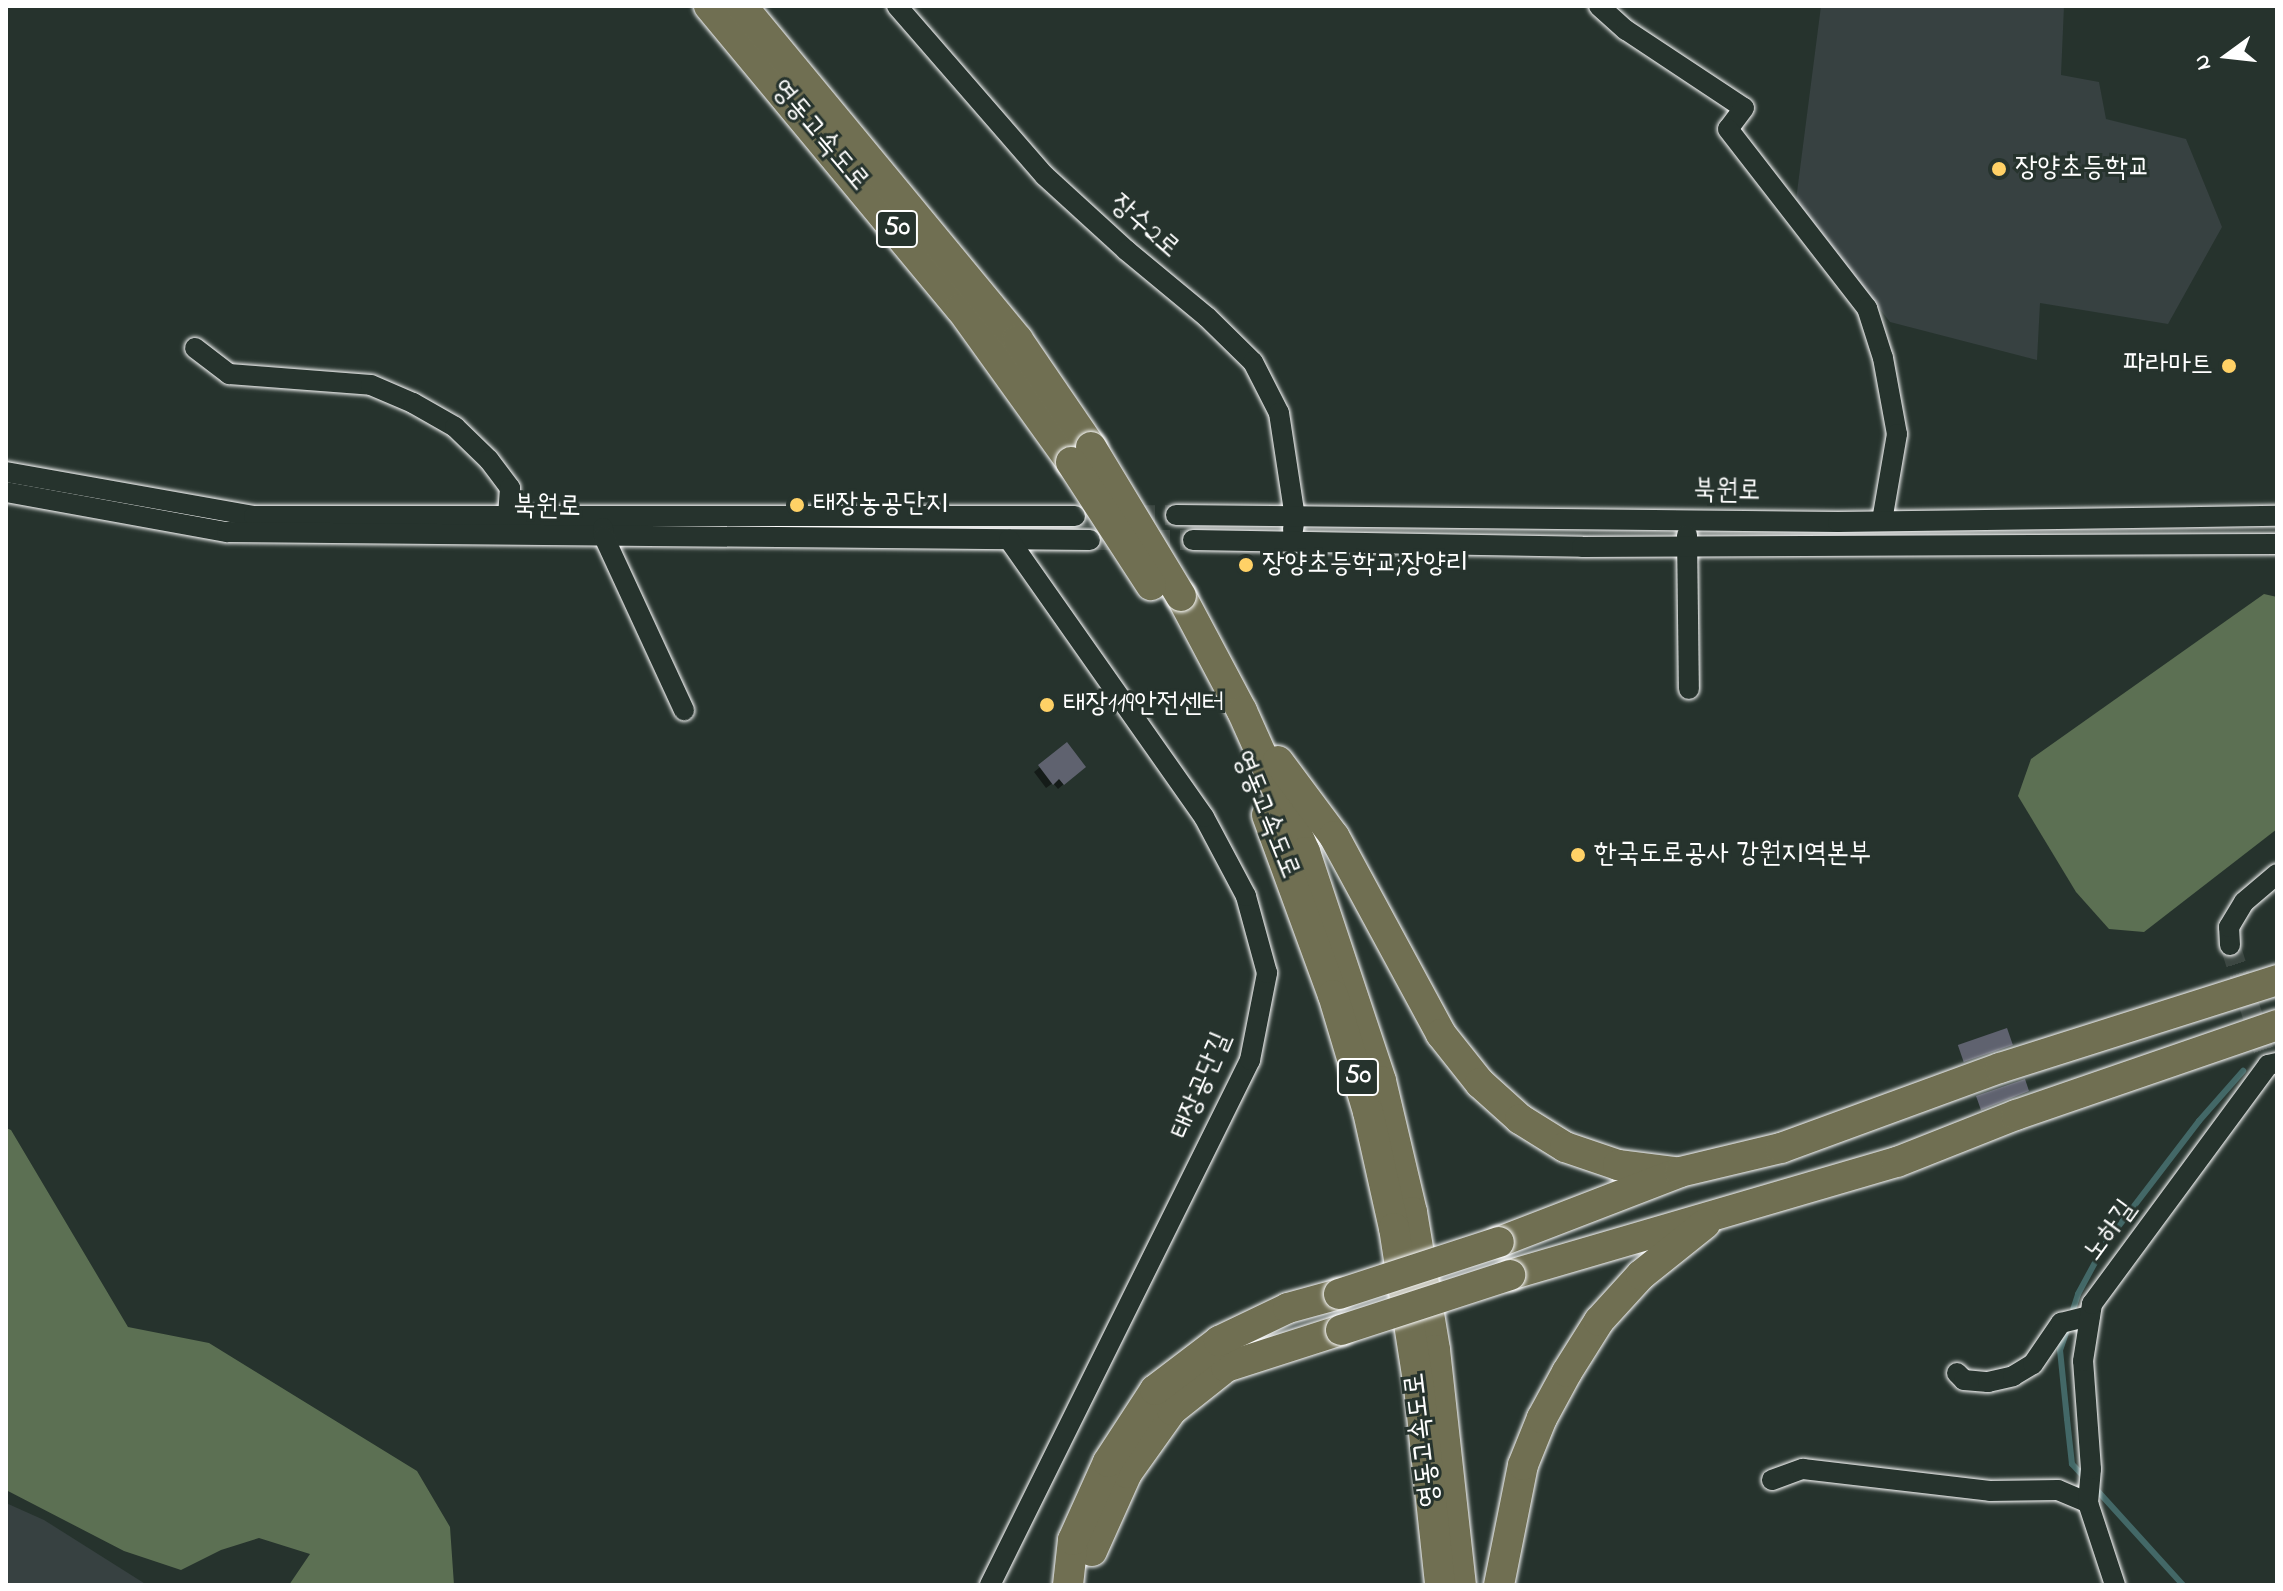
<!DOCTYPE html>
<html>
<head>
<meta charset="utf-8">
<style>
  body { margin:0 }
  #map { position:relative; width:2283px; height:1591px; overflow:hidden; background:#26332d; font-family:"Indie Flower","Poor Story",sans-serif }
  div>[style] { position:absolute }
  .built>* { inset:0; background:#374141 }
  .green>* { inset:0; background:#5c7053 }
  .shadow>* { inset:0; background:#0007 }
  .stream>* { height:6px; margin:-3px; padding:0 3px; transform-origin:3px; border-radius:3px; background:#436867 }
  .building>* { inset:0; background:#5f626f; transform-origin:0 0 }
  .minor-tunnel>* { height:20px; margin-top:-10px; transform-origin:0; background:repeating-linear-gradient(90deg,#3c4742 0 20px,transparent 0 30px) }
  .roads { filter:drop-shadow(0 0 2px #fff) drop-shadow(0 0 2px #fff) }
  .minor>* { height:20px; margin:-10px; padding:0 10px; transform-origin:10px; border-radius:10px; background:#26332d }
  .highway>* { height:30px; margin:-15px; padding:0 15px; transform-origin:15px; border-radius:15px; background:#706f52 }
  .bridges { filter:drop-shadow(0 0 2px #fff) drop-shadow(0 0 2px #fff) }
  .highway-bridge>* { height:30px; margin:-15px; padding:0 15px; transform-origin:15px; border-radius:15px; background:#706f52 }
  .dots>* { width:22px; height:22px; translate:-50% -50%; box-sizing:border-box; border:4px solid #26332d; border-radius:50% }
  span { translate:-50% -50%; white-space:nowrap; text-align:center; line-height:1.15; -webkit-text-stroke:6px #26332d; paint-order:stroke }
  .shield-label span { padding:2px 6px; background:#26332d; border:2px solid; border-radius:6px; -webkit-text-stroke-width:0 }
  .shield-label { font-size:26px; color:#fff; font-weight:700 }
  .street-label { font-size:28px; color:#fff }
  .poi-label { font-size:28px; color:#fff }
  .left { translate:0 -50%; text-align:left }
  .right { translate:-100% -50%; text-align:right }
  .frame { position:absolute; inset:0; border:8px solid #fff; pointer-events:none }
  .north { position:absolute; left:2187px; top:16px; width:80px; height:80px; -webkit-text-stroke:6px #26332d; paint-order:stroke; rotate:255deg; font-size:22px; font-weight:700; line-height:32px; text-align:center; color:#fff }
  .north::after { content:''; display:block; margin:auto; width:28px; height:36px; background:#fff; clip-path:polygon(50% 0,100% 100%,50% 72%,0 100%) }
</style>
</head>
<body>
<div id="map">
  <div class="built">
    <div style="clip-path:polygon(1821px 6px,2064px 6px,2061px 75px,2099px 82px,2106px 119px,2186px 139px,2222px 227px,2168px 324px,2040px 303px,2037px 360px,1890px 322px,1796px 200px)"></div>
    <div style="clip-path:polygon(6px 1503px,44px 1520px,147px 1585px,6px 1585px)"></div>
  </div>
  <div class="green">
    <div style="clip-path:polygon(2264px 594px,2277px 597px,2277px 829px,2144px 932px,2109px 929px,2076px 892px,2018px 796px,2031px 759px)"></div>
    <div style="clip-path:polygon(6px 1128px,11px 1130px,128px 1327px,209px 1343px,417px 1471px,450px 1527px,454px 1585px,289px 1585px,310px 1554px,259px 1538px,221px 1550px,181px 1570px,124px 1551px,6px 1490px)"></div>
  </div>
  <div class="shadow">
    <div style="clip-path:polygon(1067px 745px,1078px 772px,1058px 789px,1053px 783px,1046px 788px,1034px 772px)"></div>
  </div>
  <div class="stream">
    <div style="left:2071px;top:1316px;width:23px;rotate:-72deg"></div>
    <div style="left:2078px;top:1294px;width:57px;rotate:-61.6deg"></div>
    <div style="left:2105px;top:1244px;width:155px;rotate:-52.6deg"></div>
    <div style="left:2199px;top:1121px;width:67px;rotate:-48.7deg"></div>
    <div style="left:2068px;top:1327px;width:24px;rotate:109deg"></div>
    <div style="left:2060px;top:1350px;width:69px;rotate:84.2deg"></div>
    <div style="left:2067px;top:1419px;width:45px;rotate:83.7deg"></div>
    <div style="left:2072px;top:1464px;width:18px;rotate:47deg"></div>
    <div style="left:2095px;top:1488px;width:131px;rotate:47.8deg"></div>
  </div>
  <div class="building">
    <div style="clip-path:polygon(1067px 742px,1086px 767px,1064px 785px,1059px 779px,1053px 785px,1038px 765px)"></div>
    <div style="left:2007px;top:1028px;width:18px;height:52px;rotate:71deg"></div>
    <div style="clip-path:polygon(2025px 1079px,2029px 1091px,1981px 1110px,1976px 1096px)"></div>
  </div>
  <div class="minor-tunnel">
    <div style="left:1075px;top:516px;width:101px;rotate:-0.6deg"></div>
    <div style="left:1090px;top:540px;width:103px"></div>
    <div style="left:2230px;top:945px;width:115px;rotate:72.3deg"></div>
  </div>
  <div class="roads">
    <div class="minor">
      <div style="left:897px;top:6px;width:225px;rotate:49deg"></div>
      <div style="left:1045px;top:176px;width:110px;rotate:42.4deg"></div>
      <div style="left:1126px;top:250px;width:105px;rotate:39.6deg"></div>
      <div style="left:1207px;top:317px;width:64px;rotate:44.4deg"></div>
      <div style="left:1253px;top:362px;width:57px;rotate:63deg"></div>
      <div style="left:1279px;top:413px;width:105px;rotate:81.3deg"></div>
      <div style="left:1295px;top:517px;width:13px;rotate:99deg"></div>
      <div style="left:1599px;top:6px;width:36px;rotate:42deg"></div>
      <div style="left:1626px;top:30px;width:141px;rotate:33.5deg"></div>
      <div style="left:1744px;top:108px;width:26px;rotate:127deg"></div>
      <div style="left:1728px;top:129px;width:227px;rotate:52.2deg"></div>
      <div style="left:1867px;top:308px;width:52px;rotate:72.3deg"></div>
      <div style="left:1883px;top:358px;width:77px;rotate:79.6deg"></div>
      <div style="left:1897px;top:434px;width:88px;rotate:99.8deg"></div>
      <div style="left:195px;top:348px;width:43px;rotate:37.4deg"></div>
      <div style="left:229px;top:374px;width:142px;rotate:4.4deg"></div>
      <div style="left:371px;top:385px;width:46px;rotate:23.2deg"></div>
      <div style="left:413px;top:403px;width:48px;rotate:29.7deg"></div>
      <div style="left:455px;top:427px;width:47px;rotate:44.1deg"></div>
      <div style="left:489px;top:460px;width:35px;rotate:53deg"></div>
      <div style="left:510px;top:488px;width:30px;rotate:94deg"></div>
      <div style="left:6px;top:472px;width:252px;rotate:10.1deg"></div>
      <div style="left:254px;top:516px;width:821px"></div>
      <div style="left:6px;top:492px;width:225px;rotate:10.3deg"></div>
      <div style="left:227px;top:532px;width:863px;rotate:0.53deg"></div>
      <div style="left:1176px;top:515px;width:662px;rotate:0.61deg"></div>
      <div style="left:1838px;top:522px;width:439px;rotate:-0.8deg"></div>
      <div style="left:603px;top:528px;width:9px;rotate:84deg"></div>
      <div style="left:604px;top:537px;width:191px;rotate:65.2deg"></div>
      <div style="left:1687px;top:535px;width:154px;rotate:89.3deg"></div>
      <div style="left:1193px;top:540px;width:389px;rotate:1deg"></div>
      <div style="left:1582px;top:547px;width:695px;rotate:-0.25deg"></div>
      <div style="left:2230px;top:945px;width:18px;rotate:-93deg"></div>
      <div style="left:2229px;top:927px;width:29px;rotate:-59deg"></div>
      <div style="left:2244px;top:902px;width:43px;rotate:-40.3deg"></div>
      <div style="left:1957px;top:1373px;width:10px;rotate:45deg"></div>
      <div style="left:1964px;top:1380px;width:24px;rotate:5deg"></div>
      <div style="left:1988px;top:1382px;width:26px;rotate:-13deg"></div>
      <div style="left:2013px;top:1376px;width:23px;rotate:-31deg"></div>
      <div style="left:2033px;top:1364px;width:50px;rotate:-55.7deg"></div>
      <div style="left:2061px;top:1323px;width:30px;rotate:-14deg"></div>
      <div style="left:1772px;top:1480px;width:33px;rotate:-20deg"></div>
      <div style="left:1803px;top:1469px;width:188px;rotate:6.7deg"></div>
      <div style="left:1990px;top:1491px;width:68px;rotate:-0.8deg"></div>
      <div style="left:2058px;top:1490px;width:33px;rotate:23deg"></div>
      <div style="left:990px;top:1585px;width:586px;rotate:-63.65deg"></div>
      <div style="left:1250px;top:1060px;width:89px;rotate:-78.9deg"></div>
      <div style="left:1267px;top:973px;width:80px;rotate:-105.3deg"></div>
      <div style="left:1246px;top:896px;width:89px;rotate:-118deg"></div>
      <div style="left:1204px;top:817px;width:339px;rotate:-125.1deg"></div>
      <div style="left:2115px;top:1585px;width:86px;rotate:-108.2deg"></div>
      <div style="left:2088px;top:1503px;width:34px;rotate:-85deg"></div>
      <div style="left:2091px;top:1469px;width:108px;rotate:-94.2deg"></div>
      <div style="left:2083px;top:1361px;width:58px;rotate:-81deg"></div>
      <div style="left:2092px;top:1304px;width:297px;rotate:-53.6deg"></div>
      <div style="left:2268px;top:1065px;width:9px;rotate:-13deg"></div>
    </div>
    <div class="highway">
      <div style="left:709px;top:6px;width:394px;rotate:50.3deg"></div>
      <div style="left:961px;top:309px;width:188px;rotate:54.3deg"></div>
      <div style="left:742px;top:6px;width:433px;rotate:50.4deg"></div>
      <div style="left:1018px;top:340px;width:130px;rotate:55.7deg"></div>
      <div style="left:1181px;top:596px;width:130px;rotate:62.1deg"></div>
      <div style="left:1242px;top:711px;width:154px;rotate:65.9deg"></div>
      <div style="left:1305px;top:852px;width:241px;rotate:71.6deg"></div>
      <div style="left:1381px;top:1081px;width:135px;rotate:76.7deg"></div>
      <div style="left:1412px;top:1212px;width:140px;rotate:80.5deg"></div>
      <div style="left:1435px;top:1350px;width:236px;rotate:83.7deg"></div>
      <div style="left:1278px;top:761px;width:94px;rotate:53.3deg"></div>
      <div style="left:1334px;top:836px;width:225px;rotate:61.6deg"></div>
      <div style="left:1441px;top:1034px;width:63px;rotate:51.5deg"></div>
      <div style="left:1480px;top:1083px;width:54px;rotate:42deg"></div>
      <div style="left:1520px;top:1119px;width:53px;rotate:31.9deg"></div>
      <div style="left:1565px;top:1147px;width:56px;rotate:18.8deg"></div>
      <div style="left:1618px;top:1165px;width:56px;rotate:7.1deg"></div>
      <div style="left:1267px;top:815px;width:192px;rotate:69.9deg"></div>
      <div style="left:1333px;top:995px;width:122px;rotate:73.3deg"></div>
      <div style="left:1368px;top:1112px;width:119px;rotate:77.4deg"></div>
      <div style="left:1394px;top:1228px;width:161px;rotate:81.1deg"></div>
      <div style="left:1419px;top:1387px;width:199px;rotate:83.9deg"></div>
      <div style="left:1499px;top:1242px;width:194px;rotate:-21.1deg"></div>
      <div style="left:1680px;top:1172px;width:104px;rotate:-13.4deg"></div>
      <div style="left:1781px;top:1148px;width:233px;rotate:-20.1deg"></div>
      <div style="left:2000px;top:1068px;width:291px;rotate:-17.6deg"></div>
      <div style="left:1510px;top:1275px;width:403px;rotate:-16.3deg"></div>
      <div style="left:1897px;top:1162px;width:128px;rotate:-21.6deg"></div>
      <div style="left:2016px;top:1115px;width:276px;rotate:-19deg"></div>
      <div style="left:1092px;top:1551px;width:85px;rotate:-65.8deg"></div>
      <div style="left:1127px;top:1473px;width:77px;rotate:-54.5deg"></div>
      <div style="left:1172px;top:1410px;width:69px;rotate:-38.5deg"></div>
      <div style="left:1226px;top:1367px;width:121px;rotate:-17.8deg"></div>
      <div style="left:1068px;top:1585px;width:45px;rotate:-83.7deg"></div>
      <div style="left:1073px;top:1540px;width:85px;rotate:-65.8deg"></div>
      <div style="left:1108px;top:1462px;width:86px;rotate:-56.9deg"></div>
      <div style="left:1155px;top:1390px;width:81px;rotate:-37.4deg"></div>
      <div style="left:1219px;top:1341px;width:76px;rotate:-25.6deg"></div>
      <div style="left:1288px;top:1308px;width:53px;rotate:-15.4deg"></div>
      <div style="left:1499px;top:1585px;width:122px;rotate:-78.7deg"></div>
      <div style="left:1523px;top:1465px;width:51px;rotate:-68deg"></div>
      <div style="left:1542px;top:1418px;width:52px;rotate:-61.5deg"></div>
      <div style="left:1567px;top:1372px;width:60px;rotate:-57.9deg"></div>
      <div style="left:1599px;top:1321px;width:62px;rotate:-47.6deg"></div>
      <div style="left:1641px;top:1275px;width:82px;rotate:-38.6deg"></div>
    </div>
  </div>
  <div class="bridges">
    <div class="highway-bridge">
      <div style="left:1091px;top:447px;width:174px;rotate:58.9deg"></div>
      <div style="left:1071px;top:462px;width:147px;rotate:57deg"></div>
      <div style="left:1339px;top:1294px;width:168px;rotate:-18deg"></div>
      <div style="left:1341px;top:1330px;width:178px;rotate:-18deg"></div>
    </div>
  </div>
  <div class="dots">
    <div style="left:1999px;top:169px;background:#ffd166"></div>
    <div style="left:2229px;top:366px;background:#ffd166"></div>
    <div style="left:797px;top:505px;background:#ffd166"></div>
    <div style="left:1246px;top:565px;background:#ffd166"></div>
    <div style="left:1047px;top:705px;background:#ffd166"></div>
    <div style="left:1578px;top:855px;background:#ffd166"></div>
  </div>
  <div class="shield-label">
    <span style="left:897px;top:229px">50</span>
    <span style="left:1358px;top:1077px">50</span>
  </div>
  <div class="street-label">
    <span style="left:819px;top:136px;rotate:50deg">영동고속도로</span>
    <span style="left:1144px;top:227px;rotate:41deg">장수2로</span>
    <span style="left:1727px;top:492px;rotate:1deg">북원로</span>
    <span style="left:547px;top:508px;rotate:1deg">북원로</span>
    <span style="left:1265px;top:815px;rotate:68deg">영동고속도로</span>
    <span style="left:1202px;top:1086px;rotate:-67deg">태장공단길</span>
    <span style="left:2111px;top:1231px;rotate:-54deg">노하길</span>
    <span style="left:1424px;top:1440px;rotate:-97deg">영동고속도로</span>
  </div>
  <div class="poi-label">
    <span class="left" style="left:2015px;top:169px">장양초등학교</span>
    <span class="right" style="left:2213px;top:366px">파라마트</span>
    <span class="left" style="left:813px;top:505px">태장농공단지</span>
    <span class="left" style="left:1262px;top:565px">장양초등학교;장양리</span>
    <span class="left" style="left:1063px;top:705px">태장119안전센터</span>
    <span class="left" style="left:1594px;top:855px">한국도로공사 강원지역본부</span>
  </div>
  <div class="frame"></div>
  <div class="north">N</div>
</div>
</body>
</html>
